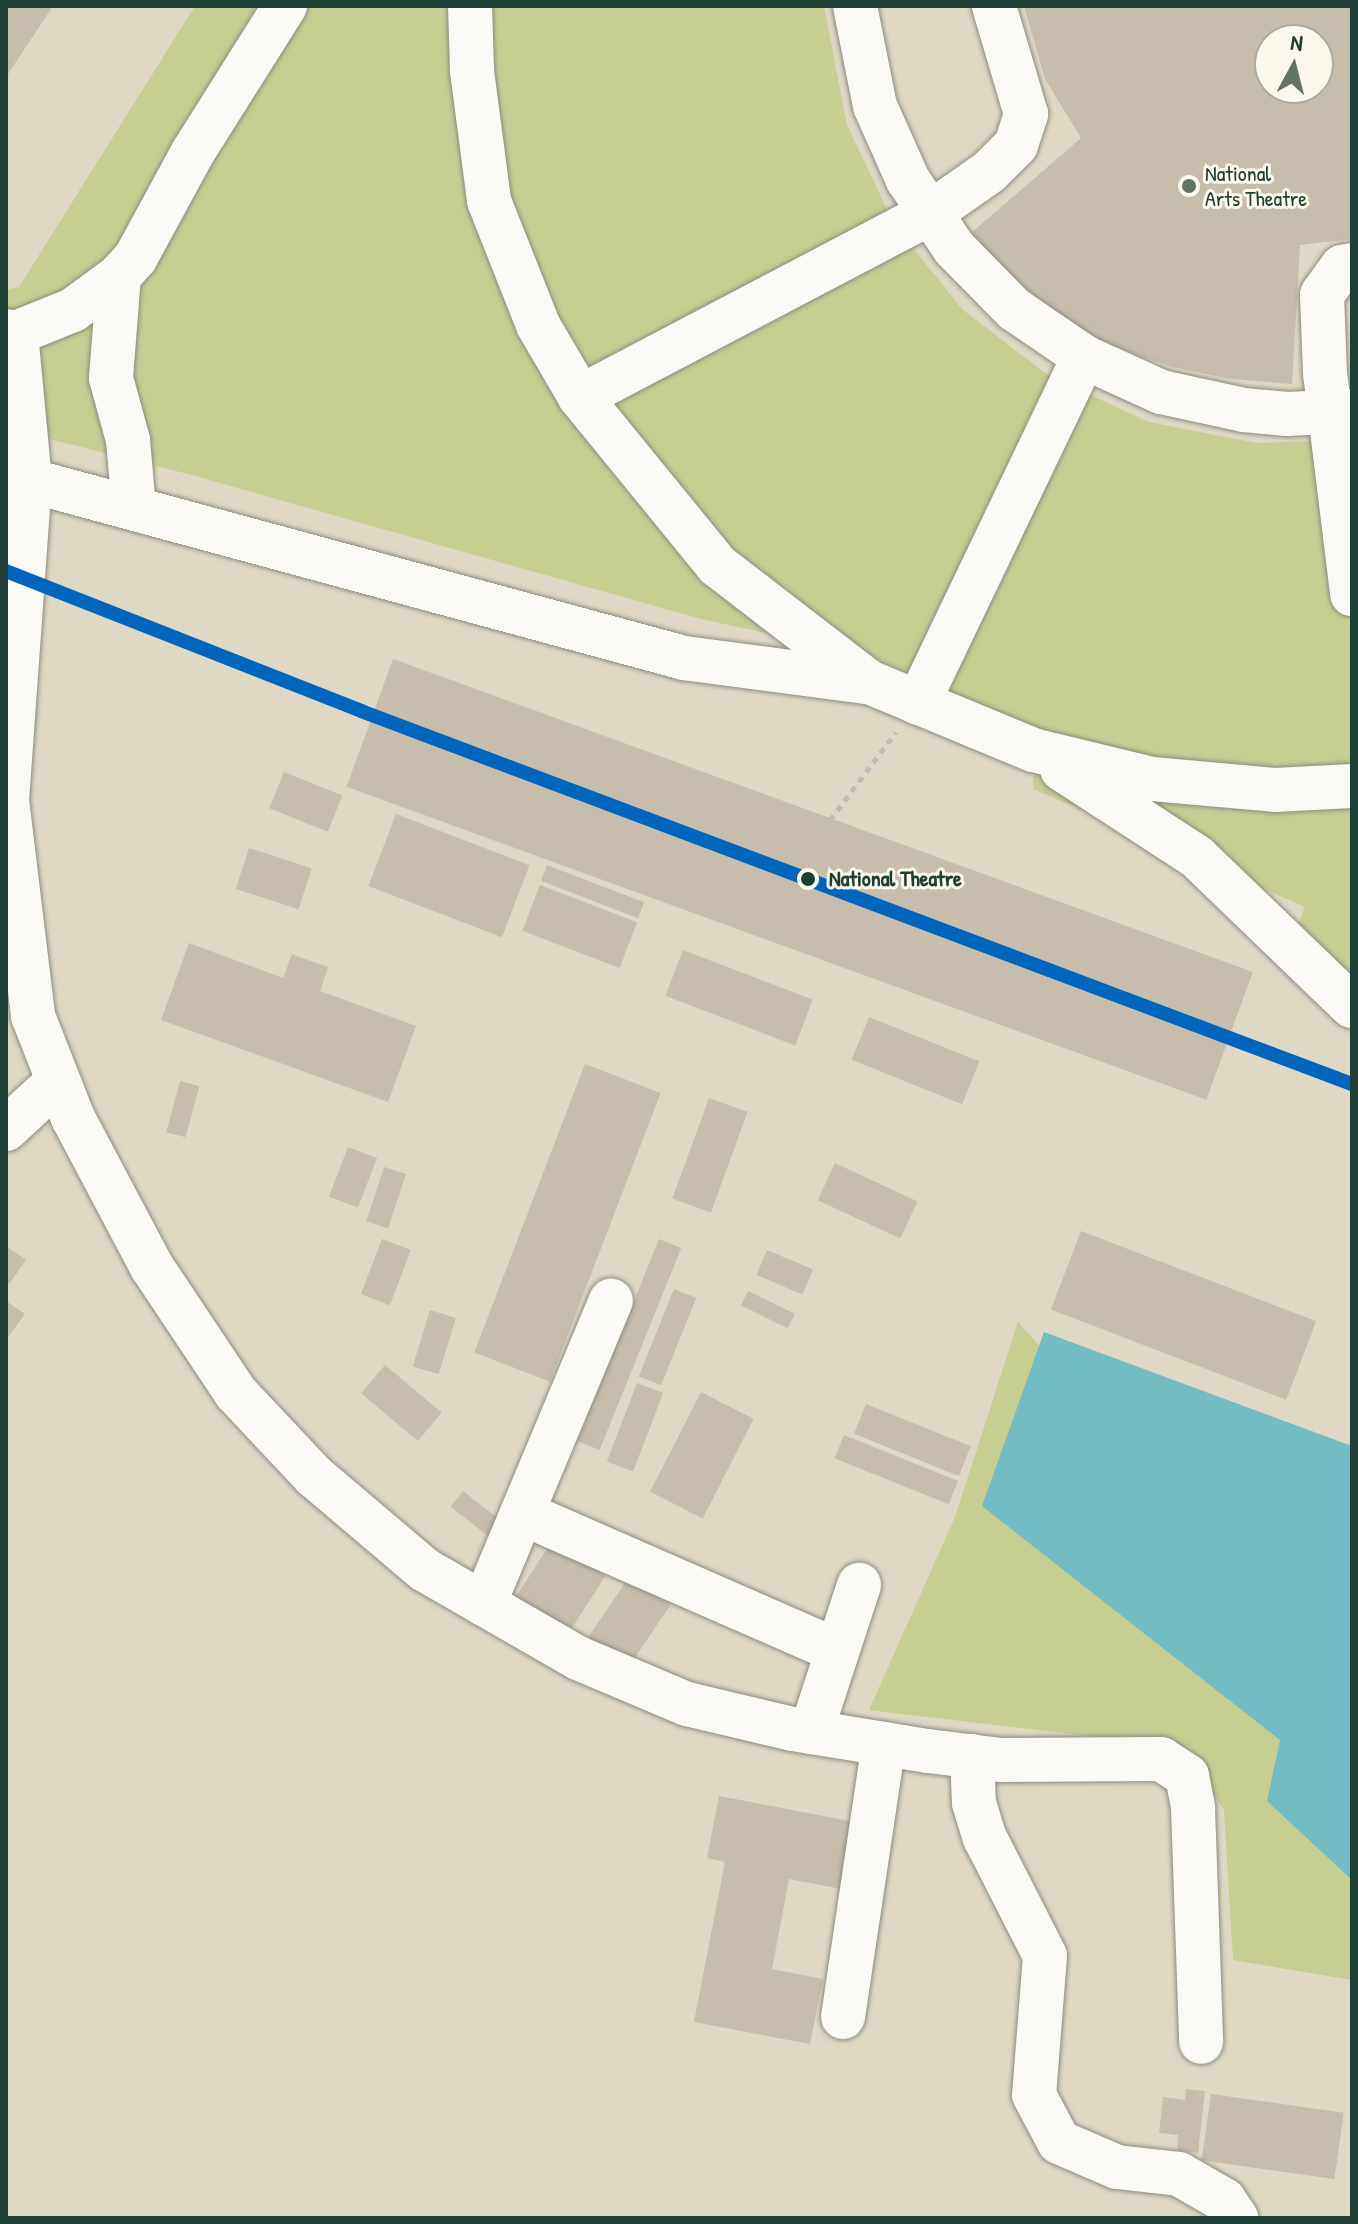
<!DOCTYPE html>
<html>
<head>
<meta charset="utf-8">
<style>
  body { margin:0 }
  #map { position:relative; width:1358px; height:2224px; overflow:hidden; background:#ded8c4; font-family:"Patrick Hand",sans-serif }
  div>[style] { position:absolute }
  .green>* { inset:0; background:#c7ce92 }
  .water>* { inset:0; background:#73bcc3 }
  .building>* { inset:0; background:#c6bdac; transform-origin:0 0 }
  .path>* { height:5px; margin-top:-2.5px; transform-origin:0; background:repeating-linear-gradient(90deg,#babdb8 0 6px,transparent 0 12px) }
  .roads { filter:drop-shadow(0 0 2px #8a8c80) drop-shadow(0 0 2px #8a8c80) }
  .minor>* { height:44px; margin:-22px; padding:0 22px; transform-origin:22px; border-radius:22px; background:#faf9f6 }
  .metro-1>* { height:14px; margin:-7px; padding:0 7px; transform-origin:7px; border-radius:7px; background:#0065bd }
  .dots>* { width:22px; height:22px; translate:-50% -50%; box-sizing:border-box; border:4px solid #fbf7ec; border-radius:50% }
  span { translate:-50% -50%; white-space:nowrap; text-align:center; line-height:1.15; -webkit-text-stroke:6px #fbf7ec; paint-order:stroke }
  .poi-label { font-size:22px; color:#1f3d34 }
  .left { translate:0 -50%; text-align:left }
  .stop-label { font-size:22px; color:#1f3d34; font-weight:700 }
  .frame { position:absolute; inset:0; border:8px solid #1f3d34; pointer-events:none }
  .north { position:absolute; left:1254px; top:24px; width:80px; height:80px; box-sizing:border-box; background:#fbf7ec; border:2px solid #a3ada2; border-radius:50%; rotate:7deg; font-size:22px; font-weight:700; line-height:32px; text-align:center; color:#1f3d34 }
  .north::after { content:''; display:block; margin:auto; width:28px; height:36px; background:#627366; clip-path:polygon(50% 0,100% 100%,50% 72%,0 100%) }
</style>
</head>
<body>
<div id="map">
  <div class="green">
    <div style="clip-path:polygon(195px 6px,824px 6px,847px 125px,894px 224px,962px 309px,1049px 376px,1149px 422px,1257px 443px,1352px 440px,1352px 992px,1282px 966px,1305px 907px,1033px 789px,1034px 734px,869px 655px,701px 619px,188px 474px,6px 428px,6px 290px,19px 287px)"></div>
    <div style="clip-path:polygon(1018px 1322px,1352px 1696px,1352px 1980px,1233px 1960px,1224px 1810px,1181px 1747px,869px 1710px,955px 1517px)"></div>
  </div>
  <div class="water">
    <div style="clip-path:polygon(1044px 1332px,1352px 1446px,1352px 1880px,1267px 1801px,1280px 1740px,982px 1506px)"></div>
  </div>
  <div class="building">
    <div style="clip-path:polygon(6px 6px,53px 6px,8px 74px,6px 73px)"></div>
    <div style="clip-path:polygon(evenodd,1024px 6px,1352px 6px,1352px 239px,1300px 245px,1292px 384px,1231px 379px,1172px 367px,1111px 346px,1052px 311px,1005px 274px,970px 234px,1081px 138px,1045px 79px,1024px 6px,1270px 40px,1318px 40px,1318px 88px,1270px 88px,1270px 40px)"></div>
    <div style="left:393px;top:659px;width:915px;height:136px;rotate:20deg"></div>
    <div style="left:284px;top:772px;width:63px;height:39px;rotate:22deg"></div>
    <div style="left:396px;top:814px;width:143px;height:77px;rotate:21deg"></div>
    <div style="left:249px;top:848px;width:66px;height:43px;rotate:18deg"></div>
    <div style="left:547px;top:865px;width:104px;height:17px;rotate:21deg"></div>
    <div style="left:540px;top:885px;width:104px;height:49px;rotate:21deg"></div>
    <div style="clip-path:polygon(189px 943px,283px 978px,292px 954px,308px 960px,328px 967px,320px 991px,416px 1026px,388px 1102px,161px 1020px)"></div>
    <div style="left:683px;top:950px;width:139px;height:49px;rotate:21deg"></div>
    <div style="left:869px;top:1017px;width:119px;height:46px;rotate:22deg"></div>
    <div style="left:585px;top:1064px;width:81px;height:309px;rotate:21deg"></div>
    <div style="left:180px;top:1081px;width:20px;height:53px;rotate:15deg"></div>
    <div style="left:709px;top:1098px;width:41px;height:107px;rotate:20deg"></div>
    <div style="left:348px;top:1147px;width:31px;height:53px;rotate:21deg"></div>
    <div style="left:835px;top:1163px;width:91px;height:41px;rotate:25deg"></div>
    <div style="left:384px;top:1167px;width:23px;height:57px;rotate:18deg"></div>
    <div style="left:1081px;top:1231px;width:252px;height:84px;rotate:21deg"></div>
    <div style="left:382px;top:1239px;width:31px;height:59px;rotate:21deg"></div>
    <div style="left:659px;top:1239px;width:24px;height:218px;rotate:22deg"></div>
    <div style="clip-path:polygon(6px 1246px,26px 1260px,9px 1284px,6px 1282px)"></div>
    <div style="left:767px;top:1250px;width:50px;height:27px;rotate:23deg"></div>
    <div style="left:674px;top:1289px;width:24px;height:94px;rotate:22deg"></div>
    <div style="left:748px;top:1291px;width:52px;height:16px;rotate:26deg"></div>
    <div style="clip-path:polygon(6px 1301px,25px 1314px,6px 1340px)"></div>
    <div style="left:430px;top:1310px;width:27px;height:59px;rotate:17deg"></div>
    <div style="left:385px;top:1365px;width:74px;height:37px;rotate:40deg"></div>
    <div style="left:637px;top:1383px;width:28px;height:84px;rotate:21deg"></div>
    <div style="left:701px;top:1392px;width:59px;height:112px;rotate:27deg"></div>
    <div style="left:866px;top:1404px;width:113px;height:32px;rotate:22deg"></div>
    <div style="left:844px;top:1435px;width:123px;height:25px;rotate:22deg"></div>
    <div style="left:463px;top:1491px;width:56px;height:20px;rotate:38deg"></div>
    <div style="left:552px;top:1541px;width:64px;height:73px;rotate:33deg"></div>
    <div style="left:629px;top:1577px;width:50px;height:74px;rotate:34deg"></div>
    <div style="clip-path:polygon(719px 1796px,860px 1823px,847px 1890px,789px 1879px,772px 1969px,823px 1979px,810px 2044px,694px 2022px,725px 1862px,707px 1858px)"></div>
    <div style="clip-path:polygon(1186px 2089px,1205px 2091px,1198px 2153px,1177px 2150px,1178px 2135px,1159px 2133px,1163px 2097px,1185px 2100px)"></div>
    <div style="left:1211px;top:2094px;width:134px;height:67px;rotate:8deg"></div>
  </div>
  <div class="path">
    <div style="left:830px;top:820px;width:110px;rotate:-53.1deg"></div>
  </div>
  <div class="roads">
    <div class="minor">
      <div style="left:470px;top:6px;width:65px;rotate:88.2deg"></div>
      <div style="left:472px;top:71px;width:131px;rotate:82.5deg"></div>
      <div style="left:489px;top:201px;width:133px;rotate:68.4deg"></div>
      <div style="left:538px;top:325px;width:83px;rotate:59.7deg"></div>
      <div style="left:580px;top:397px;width:217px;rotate:50.8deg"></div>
      <div style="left:717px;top:565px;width:192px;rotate:37.6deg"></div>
      <div style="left:869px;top:682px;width:178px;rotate:22.5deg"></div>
      <div style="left:1033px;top:750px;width:122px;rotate:13.7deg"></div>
      <div style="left:1152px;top:779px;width:123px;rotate:5.1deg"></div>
      <div style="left:1275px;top:790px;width:77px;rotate:-3deg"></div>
      <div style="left:855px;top:6px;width:102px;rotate:78.7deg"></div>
      <div style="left:875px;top:106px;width:81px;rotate:66deg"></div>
      <div style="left:908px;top:180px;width:82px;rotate:55.9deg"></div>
      <div style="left:954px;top:248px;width:86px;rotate:45.5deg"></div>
      <div style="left:1014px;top:309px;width:85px;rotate:34.4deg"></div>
      <div style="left:1084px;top:357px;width:85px;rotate:24.4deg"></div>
      <div style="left:1161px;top:392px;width:85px;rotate:12.2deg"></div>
      <div style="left:1244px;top:410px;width:43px;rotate:5.3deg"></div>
      <div style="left:1287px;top:414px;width:65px;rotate:-2.6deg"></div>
      <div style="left:1352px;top:265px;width:10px;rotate:169deg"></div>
      <div style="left:1342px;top:267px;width:34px;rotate:126deg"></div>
      <div style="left:1322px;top:295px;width:78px;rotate:87.8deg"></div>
      <div style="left:1325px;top:373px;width:223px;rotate:83deg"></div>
      <div style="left:119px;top:276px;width:102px;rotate:94.5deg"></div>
      <div style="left:111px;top:378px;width:64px;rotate:74.7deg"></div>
      <div style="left:128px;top:440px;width:68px;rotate:85deg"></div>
      <div style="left:6px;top:331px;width:10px;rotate:11deg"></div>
      <div style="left:16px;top:333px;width:61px;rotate:-22deg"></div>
      <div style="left:73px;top:310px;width:57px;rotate:-36.5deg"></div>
      <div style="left:119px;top:276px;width:25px;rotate:-48deg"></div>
      <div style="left:136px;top:257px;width:119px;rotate:-61.5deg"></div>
      <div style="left:193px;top:152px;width:173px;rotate:-57.8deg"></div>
      <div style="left:16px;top:333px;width:148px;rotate:84.6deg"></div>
      <div style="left:30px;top:480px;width:321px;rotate:94.1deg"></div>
      <div style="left:7px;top:800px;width:218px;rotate:83.1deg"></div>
      <div style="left:33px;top:1016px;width:110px;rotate:68.6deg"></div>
      <div style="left:73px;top:1118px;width:169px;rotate:62.1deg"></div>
      <div style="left:152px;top:1267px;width:151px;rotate:56.3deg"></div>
      <div style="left:236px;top:1393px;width:114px;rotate:46.8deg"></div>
      <div style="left:314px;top:1476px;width:145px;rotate:40.3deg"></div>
      <div style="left:425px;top:1570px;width:177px;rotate:29.9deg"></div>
      <div style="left:578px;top:1658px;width:118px;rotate:22.9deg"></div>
      <div style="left:687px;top:1704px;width:109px;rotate:13.3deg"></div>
      <div style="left:793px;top:1729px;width:137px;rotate:9.3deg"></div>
      <div style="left:928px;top:1751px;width:74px;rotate:7deg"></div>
      <div style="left:1001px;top:1760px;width:160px;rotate:-0.4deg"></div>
      <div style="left:1161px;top:1759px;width:31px;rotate:33deg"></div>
      <div style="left:1187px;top:1776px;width:33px;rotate:79deg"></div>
      <div style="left:1193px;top:1808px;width:234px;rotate:88deg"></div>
      <div style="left:580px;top:397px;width:394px;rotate:-27.7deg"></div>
      <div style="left:929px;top:214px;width:73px;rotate:-35deg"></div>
      <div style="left:989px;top:172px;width:38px;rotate:-45deg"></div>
      <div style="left:1016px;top:145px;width:33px;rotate:-72deg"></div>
      <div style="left:1026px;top:114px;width:113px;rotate:-106.5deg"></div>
      <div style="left:6px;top:474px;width:703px;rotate:15.18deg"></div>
      <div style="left:684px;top:658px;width:184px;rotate:7.5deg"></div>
      <div style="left:918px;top:703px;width:384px;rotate:-64.4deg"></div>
      <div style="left:1062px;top:769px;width:161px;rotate:33.1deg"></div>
      <div style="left:1197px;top:857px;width:215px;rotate:43.9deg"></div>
      <div style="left:6px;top:1129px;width:71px;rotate:-42.7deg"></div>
      <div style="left:522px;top:1513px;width:343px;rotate:23.6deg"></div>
      <div style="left:484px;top:1604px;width:329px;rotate:-67.3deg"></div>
      <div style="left:811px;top:1732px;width:155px;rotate:-71.9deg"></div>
      <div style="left:972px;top:1756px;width:47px;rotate:87.6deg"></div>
      <div style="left:974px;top:1803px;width:37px;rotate:73deg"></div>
      <div style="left:985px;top:1838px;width:132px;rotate:63deg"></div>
      <div style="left:1045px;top:1956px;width:139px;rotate:94.5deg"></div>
      <div style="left:1034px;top:2095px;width:53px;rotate:62deg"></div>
      <div style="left:1059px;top:2142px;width:63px;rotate:23.3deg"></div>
      <div style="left:1117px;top:2167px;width:62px;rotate:6.4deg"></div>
      <div style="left:1179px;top:2174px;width:52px;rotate:30deg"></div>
      <div style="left:1224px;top:2200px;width:22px;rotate:56deg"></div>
      <div style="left:843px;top:2017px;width:276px;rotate:-81.5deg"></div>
    </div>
  </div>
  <div class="metro-1">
    <div style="left:6px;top:571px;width:382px;rotate:21.5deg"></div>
    <div style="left:361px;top:711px;width:1059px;rotate:20.63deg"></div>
  </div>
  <div class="dots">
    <div style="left:1189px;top:186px;background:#627366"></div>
    <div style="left:808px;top:879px;background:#1f3d34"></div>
  </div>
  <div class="poi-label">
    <span class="left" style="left:1205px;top:186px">National<br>Arts Theatre</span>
  </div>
  <div class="stop-label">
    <span class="left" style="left:829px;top:879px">National Theatre</span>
  </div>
  <div class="frame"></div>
  <div class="north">N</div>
</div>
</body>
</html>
